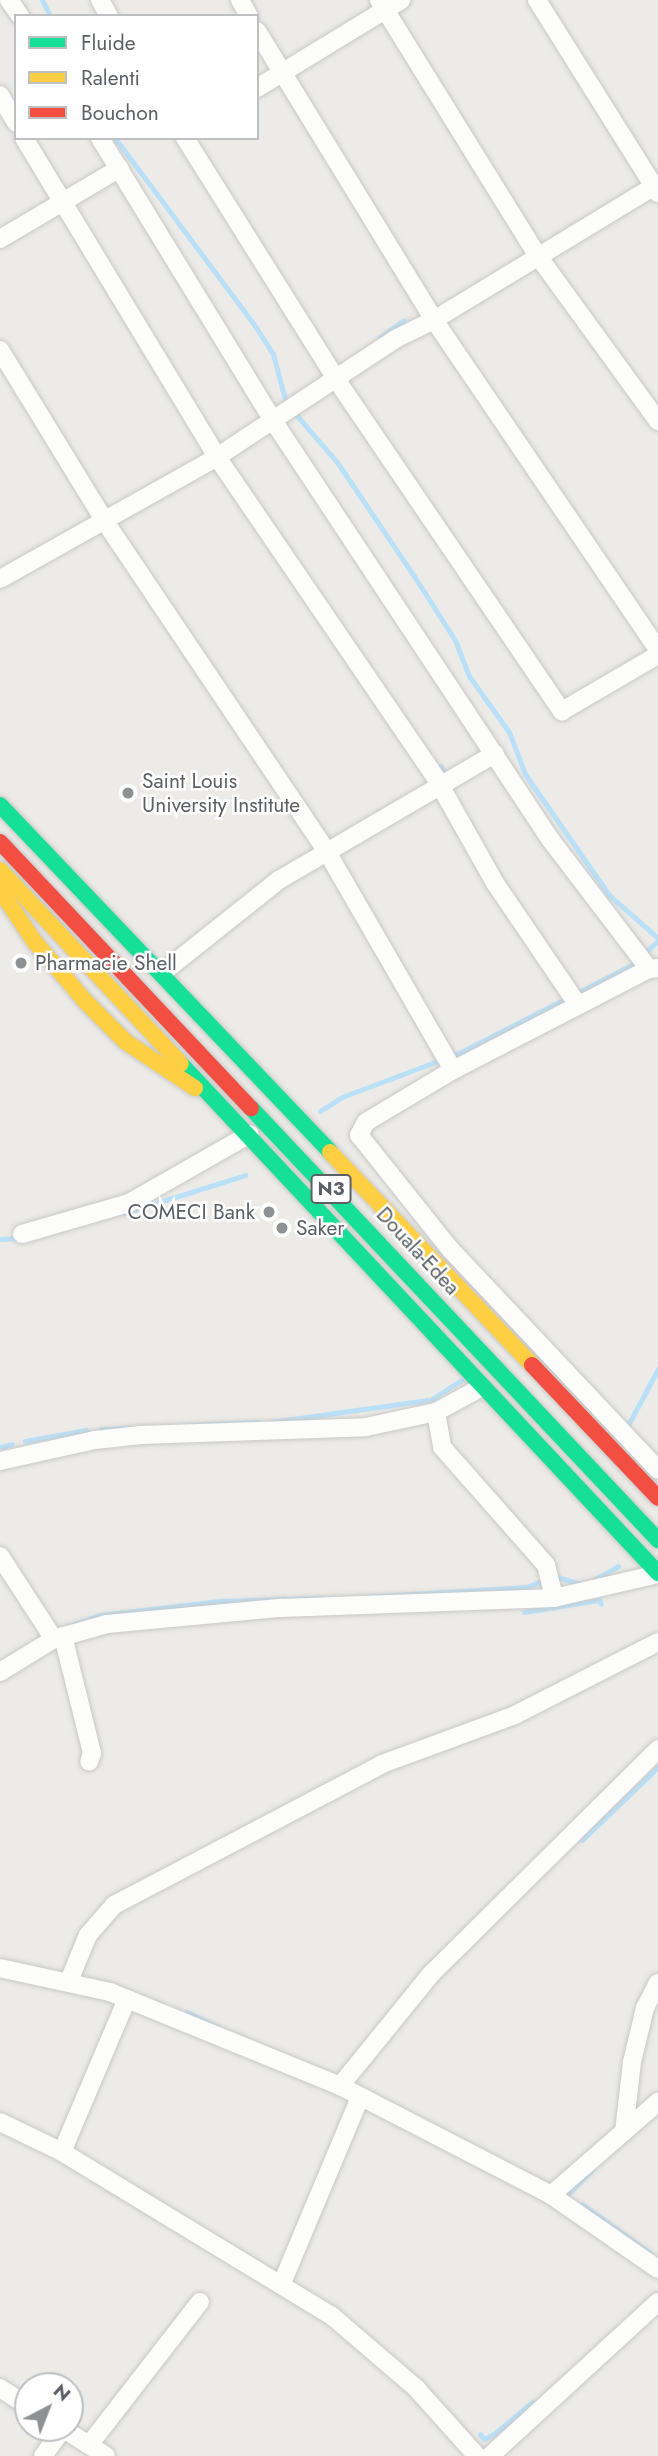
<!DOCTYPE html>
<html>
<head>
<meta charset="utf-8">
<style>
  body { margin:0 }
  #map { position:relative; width:658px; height:2456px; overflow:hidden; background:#ecebe7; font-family:Jost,sans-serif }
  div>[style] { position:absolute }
  .stream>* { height:5px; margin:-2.5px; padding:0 2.5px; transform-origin:2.5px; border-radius:2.5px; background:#bae0f8 }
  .roads { filter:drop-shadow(0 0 2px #c7c8c7) drop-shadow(0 0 2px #c7c8c7) }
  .street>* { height:18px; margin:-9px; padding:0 9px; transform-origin:9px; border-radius:9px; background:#fcfcfb }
  .fast>* { height:16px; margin:-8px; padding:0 8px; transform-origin:8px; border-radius:8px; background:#16e098 }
  .slow>* { height:16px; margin:-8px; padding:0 8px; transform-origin:8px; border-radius:8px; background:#ffcf43 }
  .jam>* { height:16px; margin:-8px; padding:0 8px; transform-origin:8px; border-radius:8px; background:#f24e42 }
  .dots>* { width:19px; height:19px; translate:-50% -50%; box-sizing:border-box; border:4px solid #fff; border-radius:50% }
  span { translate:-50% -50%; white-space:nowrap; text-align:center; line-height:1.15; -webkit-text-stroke:5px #fff; paint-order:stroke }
  .shield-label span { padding:2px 5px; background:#fff; border:2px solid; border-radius:5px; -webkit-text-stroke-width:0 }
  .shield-label { font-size:19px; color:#5c6065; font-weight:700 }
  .poi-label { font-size:21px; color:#5c6065 }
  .left { translate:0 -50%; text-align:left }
  .right { translate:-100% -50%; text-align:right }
  .street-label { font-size:21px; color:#5c6065 }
  .legend { position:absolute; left:14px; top:14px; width:245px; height:126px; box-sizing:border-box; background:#fff; border:2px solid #bebfc1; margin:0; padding:9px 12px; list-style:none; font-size:21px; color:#5c6065 }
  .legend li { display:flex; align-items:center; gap:14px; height:35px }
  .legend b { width:35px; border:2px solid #bebfc1 }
  .north { position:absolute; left:14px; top:2372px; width:70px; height:70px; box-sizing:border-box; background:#fff; border:2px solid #bebfc1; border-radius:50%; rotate:42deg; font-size:19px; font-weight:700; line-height:28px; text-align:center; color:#5c6065 }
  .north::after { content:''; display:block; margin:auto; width:24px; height:32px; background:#8e9192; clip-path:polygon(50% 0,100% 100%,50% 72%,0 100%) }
</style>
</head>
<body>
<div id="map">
  <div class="stream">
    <div style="left:42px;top:0;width:18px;rotate:63deg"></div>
    <div style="left:115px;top:138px;width:231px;rotate:53.3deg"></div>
    <div style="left:253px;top:323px;width:37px;rotate:57deg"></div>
    <div style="left:273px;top:354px;width:51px;rotate:75.1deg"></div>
    <div style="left:286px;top:403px;width:78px;rotate:49.2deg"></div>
    <div style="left:337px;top:462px;width:138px;rotate:56deg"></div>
    <div style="left:414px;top:576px;width:76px;rotate:57.4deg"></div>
    <div style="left:455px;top:640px;width:39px;rotate:69deg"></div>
    <div style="left:469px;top:676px;width:69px;rotate:54.5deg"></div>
    <div style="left:509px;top:732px;width:45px;rotate:69.1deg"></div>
    <div style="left:525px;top:774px;width:147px;rotate:55.2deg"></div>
    <div style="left:609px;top:895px;width:65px;rotate:41.3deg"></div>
    <div style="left:380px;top:337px;width:29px;rotate:-35deg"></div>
    <div style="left:441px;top:766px;width:14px;rotate:65deg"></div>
    <div style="left:320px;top:1111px;width:26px;rotate:-32deg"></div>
    <div style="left:342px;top:1097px;width:125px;rotate:-20.6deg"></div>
    <div style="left:459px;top:1053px;width:192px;rotate:-27deg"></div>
    <div style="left:630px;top:966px;width:38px;rotate:-42deg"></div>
    <div style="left:124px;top:1213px;width:127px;rotate:-17.4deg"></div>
    <div style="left:0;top:1239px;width:20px;rotate:-3deg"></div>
    <div style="left:432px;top:1399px;width:38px;rotate:-33deg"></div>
    <div style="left:271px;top:1422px;width:158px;rotate:-8deg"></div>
    <div style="left:191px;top:1425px;width:67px;rotate:-2.6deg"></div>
    <div style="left:627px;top:1427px;width:66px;rotate:-61.9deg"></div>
    <div style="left:101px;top:1429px;width:31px;rotate:-2deg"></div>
    <div style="left:25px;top:1441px;width:62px;rotate:-10.2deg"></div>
    <div style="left:0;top:1447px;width:12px;rotate:-14deg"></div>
    <div style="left:594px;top:1580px;width:28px;rotate:-30deg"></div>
    <div style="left:364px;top:1597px;width:162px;rotate:-3.5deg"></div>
    <div style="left:526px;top:1587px;width:31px;rotate:-21deg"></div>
    <div style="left:555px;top:1576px;width:29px;rotate:18deg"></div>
    <div style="left:524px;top:1612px;width:76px;rotate:-9.1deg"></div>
    <div style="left:599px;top:1600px;width:4px;rotate:63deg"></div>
    <div style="left:70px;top:1626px;width:33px;rotate:-20deg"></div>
    <div style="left:101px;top:1615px;width:119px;rotate:-6.8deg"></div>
    <div style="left:219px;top:1601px;width:104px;rotate:-1.7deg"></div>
    <div style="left:582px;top:1840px;width:105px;rotate:-43.8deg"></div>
    <div style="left:187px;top:2012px;width:34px;rotate:26deg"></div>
    <div style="left:562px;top:2193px;width:5px;rotate:22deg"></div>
    <div style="left:567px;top:2195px;width:34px;rotate:-45deg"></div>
    <div style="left:582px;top:2204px;width:84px;rotate:35.8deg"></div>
    <div style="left:480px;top:2434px;width:6px;rotate:51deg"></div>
    <div style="left:484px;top:2439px;width:11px;rotate:-27deg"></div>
    <div style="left:494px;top:2434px;width:50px;rotate:-40.1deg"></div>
  </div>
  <div class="roads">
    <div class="street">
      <div style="left:9px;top:0;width:19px;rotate:55deg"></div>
      <div style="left:100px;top:0;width:18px;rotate:61deg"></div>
      <div style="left:240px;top:0;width:18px;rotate:61deg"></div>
      <div style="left:379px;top:0;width:301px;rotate:58.2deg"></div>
      <div style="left:538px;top:256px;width:204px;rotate:54deg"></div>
      <div style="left:537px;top:0;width:228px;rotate:57.9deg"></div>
      <div style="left:257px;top:31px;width:339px;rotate:58.5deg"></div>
      <div style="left:434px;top:320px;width:398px;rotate:55.8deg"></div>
      <div style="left:257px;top:88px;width:169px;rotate:-31.4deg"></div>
      <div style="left:0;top:95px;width:32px;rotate:60deg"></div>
      <div style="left:24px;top:138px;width:373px;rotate:58.8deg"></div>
      <div style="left:217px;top:457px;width:391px;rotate:55.7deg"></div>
      <div style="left:437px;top:780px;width:118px;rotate:60.6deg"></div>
      <div style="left:495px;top:883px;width:148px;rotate:55.8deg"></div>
      <div style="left:100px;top:138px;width:333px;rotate:58.5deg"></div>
      <div style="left:274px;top:422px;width:500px;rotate:56.5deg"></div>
      <div style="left:550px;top:839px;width:163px;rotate:52.7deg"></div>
      <div style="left:649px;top:969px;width:9px;rotate:-6deg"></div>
      <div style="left:185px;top:138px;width:284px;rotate:57.9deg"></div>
      <div style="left:336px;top:379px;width:402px;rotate:55.8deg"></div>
      <div style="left:562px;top:711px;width:111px;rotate:-30.3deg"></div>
      <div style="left:0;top:239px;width:139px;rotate:-30.6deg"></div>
      <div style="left:0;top:350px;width:199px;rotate:58.5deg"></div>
      <div style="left:104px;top:520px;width:398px;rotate:56.1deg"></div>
      <div style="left:326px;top:850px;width:254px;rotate:60deg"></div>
      <div style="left:0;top:579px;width:249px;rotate:-29.3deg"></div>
      <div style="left:217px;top:457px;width:214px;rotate:-33.5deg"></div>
      <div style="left:395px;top:339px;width:43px;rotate:-26deg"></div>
      <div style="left:434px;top:320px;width:262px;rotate:-31.3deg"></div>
      <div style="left:649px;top:969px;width:220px;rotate:152.7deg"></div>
      <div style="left:453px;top:1070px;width:101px;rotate:149.1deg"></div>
      <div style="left:366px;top:1122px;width:15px;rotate:118deg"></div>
      <div style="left:359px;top:1135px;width:146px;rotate:51.4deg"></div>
      <div style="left:450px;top:1249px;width:303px;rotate:46.7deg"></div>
      <div style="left:162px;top:973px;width:149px;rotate:-38.5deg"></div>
      <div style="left:279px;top:880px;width:250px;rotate:-30.3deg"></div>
      <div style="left:22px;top:1234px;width:111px;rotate:-16.2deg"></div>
      <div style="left:129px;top:1203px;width:139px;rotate:-29.7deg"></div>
      <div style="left:436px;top:1412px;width:36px;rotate:80deg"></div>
      <div style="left:442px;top:1447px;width:157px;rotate:48.6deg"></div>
      <div style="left:546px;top:1565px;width:34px;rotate:76deg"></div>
      <div style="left:0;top:1461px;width:97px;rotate:-12.5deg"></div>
      <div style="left:95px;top:1440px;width:46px;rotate:-6.2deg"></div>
      <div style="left:141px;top:1435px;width:225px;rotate:-2deg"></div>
      <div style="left:366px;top:1427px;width:72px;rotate:-12.1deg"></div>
      <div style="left:436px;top:1412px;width:50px;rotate:-28.6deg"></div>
      <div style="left:0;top:1556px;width:99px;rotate:57deg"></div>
      <div style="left:63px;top:1636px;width:121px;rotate:76.1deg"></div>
      <div style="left:92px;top:1753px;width:9px;rotate:108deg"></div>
      <div style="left:0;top:1672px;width:63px;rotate:-31.4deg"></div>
      <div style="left:54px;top:1639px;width:55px;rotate:-15.8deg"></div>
      <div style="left:107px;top:1624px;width:175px;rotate:-5.3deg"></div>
      <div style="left:281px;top:1608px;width:273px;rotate:-2.1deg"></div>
      <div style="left:554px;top:1598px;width:107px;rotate:-13deg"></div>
      <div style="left:0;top:1968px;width:113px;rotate:12.3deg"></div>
      <div style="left:110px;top:1992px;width:248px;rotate:22.2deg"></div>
      <div style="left:340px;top:2086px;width:237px;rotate:27.3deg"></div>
      <div style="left:551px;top:2195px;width:130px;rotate:34.7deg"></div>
      <div style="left:69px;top:1981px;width:50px;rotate:-67.6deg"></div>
      <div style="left:88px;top:1935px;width:40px;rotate:-49deg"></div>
      <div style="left:114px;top:1905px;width:303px;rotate:-27.7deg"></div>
      <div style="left:382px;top:1764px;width:142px;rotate:-20.2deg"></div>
      <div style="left:515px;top:1715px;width:161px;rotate:-27deg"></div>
      <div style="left:340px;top:2086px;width:144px;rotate:-50.9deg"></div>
      <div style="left:431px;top:1974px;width:320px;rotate:-44.7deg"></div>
      <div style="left:0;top:2122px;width:69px;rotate:25.8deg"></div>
      <div style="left:62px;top:2152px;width:316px;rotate:31.3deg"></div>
      <div style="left:332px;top:2316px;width:111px;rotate:40.6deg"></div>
      <div style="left:416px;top:2388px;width:91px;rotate:48.1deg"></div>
      <div style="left:624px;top:2132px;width:70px;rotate:-83.5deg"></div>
      <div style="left:632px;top:2062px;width:56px;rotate:-76.5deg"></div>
      <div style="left:645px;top:2008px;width:28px;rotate:-63deg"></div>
      <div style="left:62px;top:2152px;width:166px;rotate:-67deg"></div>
      <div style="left:551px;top:2195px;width:142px;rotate:-41deg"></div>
      <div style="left:282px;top:2283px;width:202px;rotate:-67.2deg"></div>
      <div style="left:0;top:2388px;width:33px;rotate:33deg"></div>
      <div style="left:62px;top:2428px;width:52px;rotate:32.5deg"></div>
      <div style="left:89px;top:2445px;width:181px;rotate:-52.2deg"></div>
      <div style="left:43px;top:2456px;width:34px;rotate:-54deg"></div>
      <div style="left:490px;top:2456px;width:228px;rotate:-42.5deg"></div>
    </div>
    <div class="fast">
      <div style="left:0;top:805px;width:479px;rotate:46.4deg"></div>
      <div style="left:181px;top:1064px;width:698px;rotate:46.86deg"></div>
      <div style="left:251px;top:1108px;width:594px;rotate:46.71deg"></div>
    </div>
    <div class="slow">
      <div style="left:0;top:870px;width:265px;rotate:47deg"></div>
      <div style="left:0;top:890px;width:61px;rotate:56.3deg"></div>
      <div style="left:34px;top:941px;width:79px;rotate:49.6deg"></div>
      <div style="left:85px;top:1001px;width:58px;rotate:45deg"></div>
      <div style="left:126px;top:1042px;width:83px;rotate:33.7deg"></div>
      <div style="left:330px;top:1152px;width:294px;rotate:46.5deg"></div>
    </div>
    <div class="jam">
      <div style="left:0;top:842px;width:366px;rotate:46.7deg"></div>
      <div style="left:532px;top:1365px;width:183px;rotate:46.5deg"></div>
    </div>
  </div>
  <div class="dots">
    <div style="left:128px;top:793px;background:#8e9192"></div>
    <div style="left:21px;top:963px;background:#8e9192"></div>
    <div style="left:269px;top:1212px;background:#8e9192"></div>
    <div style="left:282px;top:1228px;background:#8e9192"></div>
  </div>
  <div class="shield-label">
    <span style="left:331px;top:1189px">N3</span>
  </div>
  <div class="poi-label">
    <span class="left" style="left:142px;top:793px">Saint Louis<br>University Institute</span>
    <span class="left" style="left:35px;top:963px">Pharmacie Shell</span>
    <span class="right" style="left:255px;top:1212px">COMECI Bank</span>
    <span class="left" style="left:296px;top:1228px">Saker</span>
  </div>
  <div class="street-label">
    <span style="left:418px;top:1251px;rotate:47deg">Douala-Edea</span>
  </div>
  <ul class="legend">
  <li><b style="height:9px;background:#16e098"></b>Fluide</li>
  <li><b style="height:9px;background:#ffcf43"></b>Ralenti</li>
  <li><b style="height:9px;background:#f24e42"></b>Bouchon</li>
  </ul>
  <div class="north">N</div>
</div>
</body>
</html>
